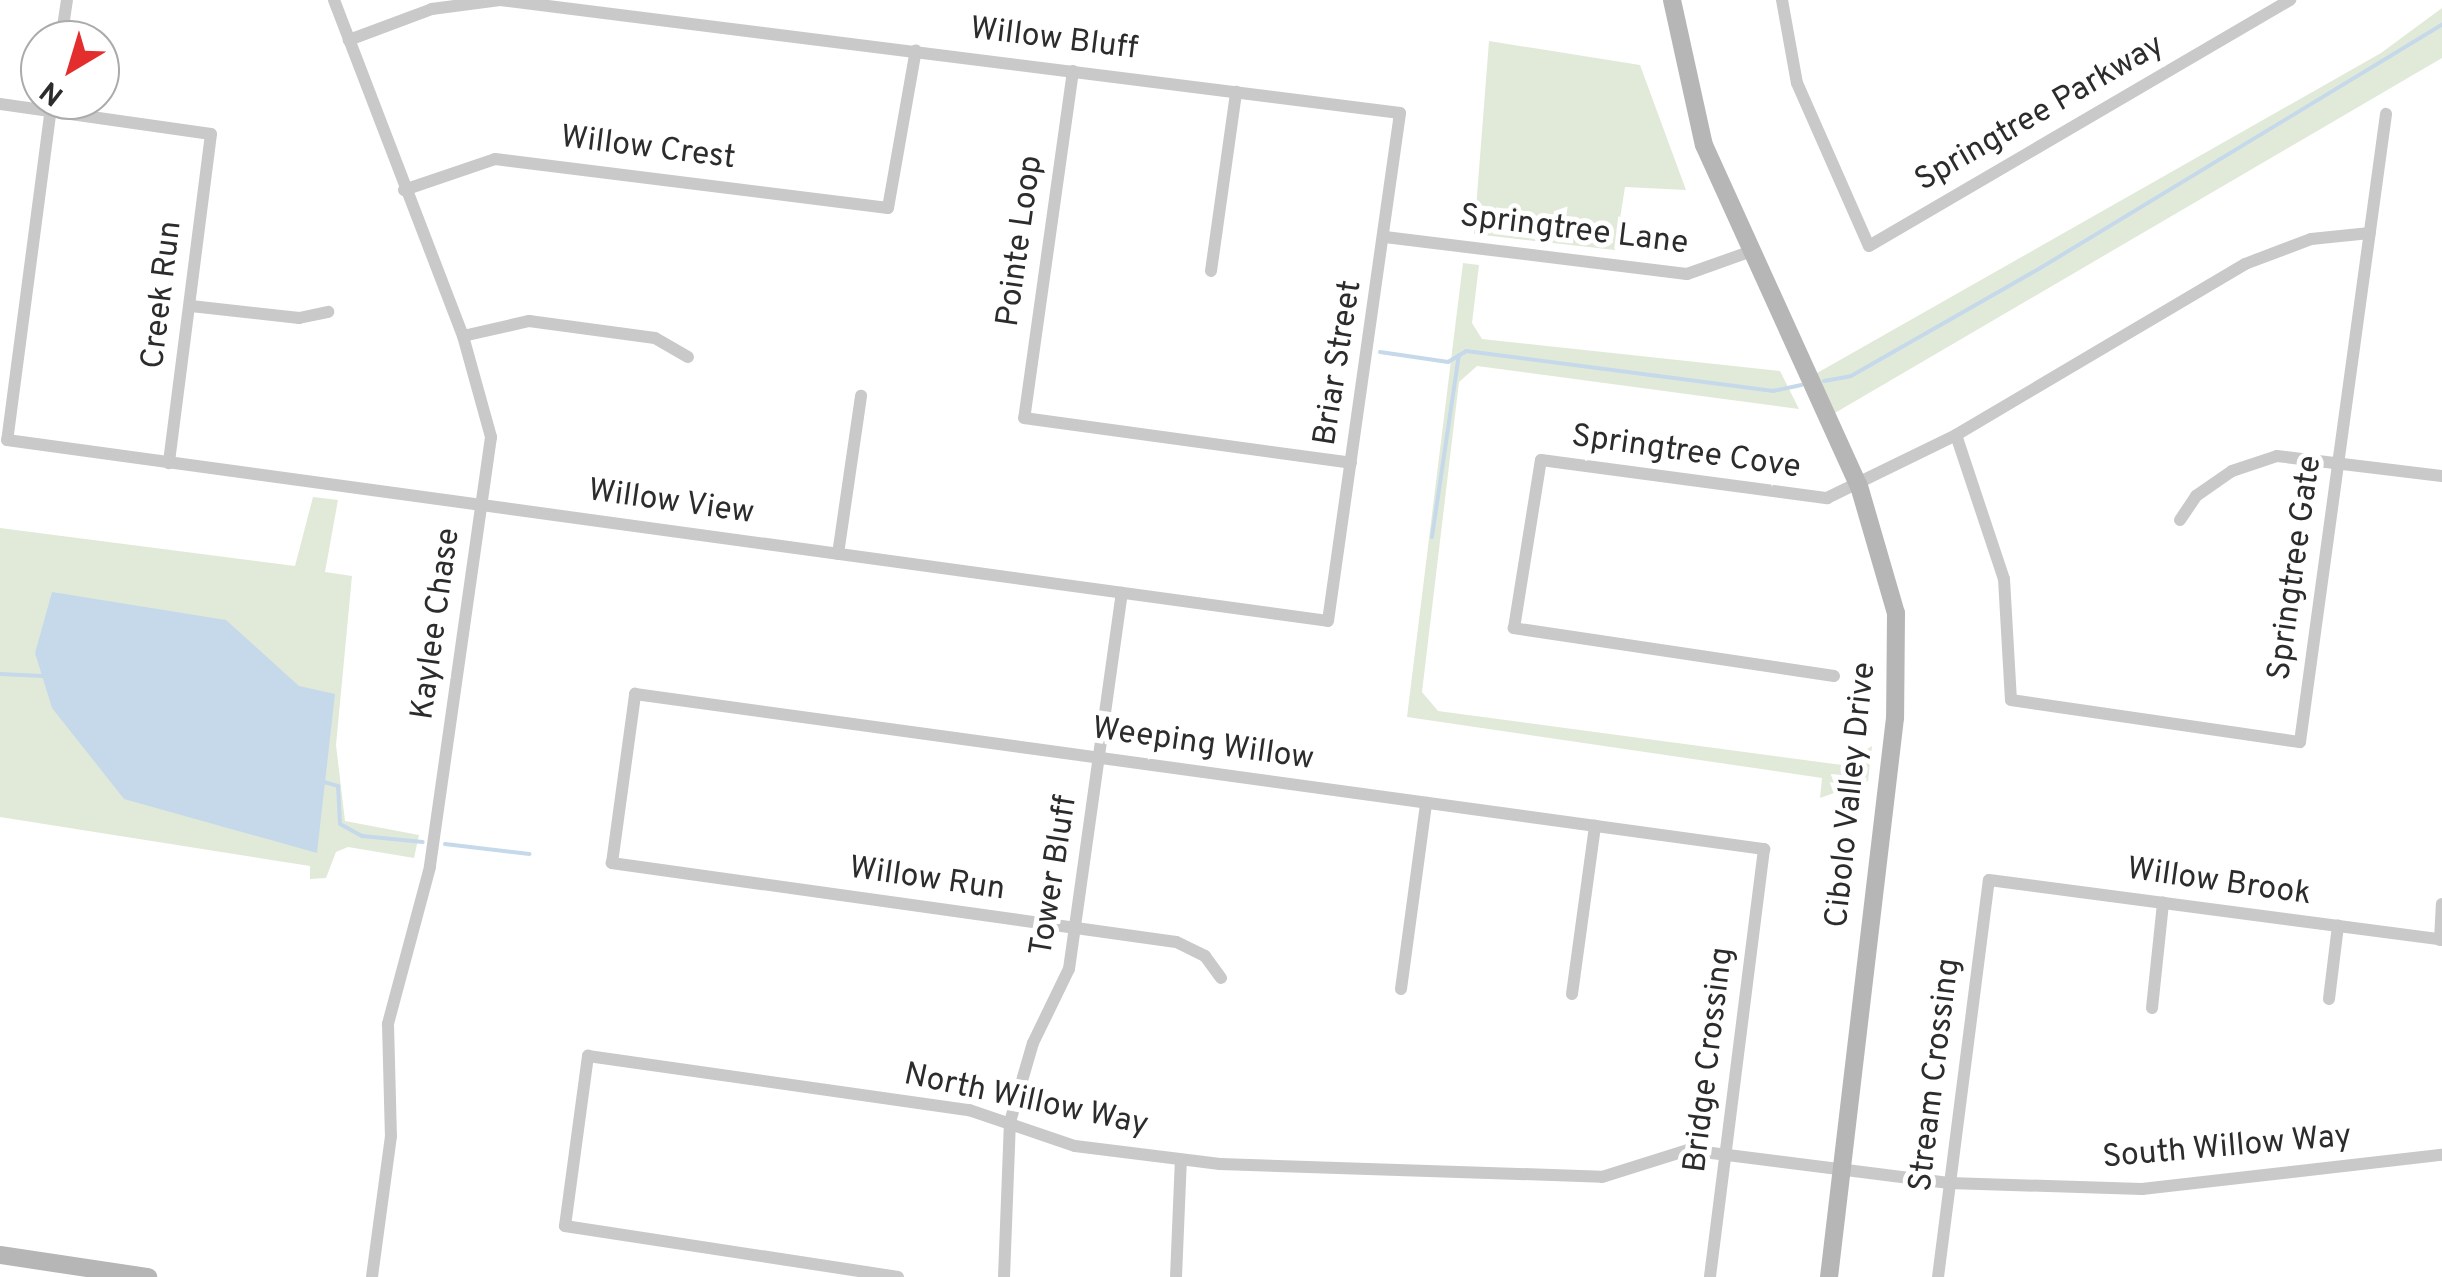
<!DOCTYPE html>
<html>
<head>
<meta charset="utf-8">
<style>
  body { margin:0 }
  #map { position:relative; width:2442px; height:1277px; overflow:hidden; background:#fff; font-family:Overpass,sans-serif }
  div>[style] { position:absolute }
  .green>* { inset:0; background:#e1ead9 }
  .water>* { inset:0; background:#c5d9ea }
  .stream>* { height:4px; margin:-2px; padding:0 2px; transform-origin:2px; border-radius:2px; background:#c5d9ea }
  .street>* { height:12px; margin:-6px; padding:0 6px; transform-origin:6px; border-radius:6px; background:#c9c9c9 }
  .secondary>* { height:18px; margin:-9px; padding:0 9px; transform-origin:9px; border-radius:9px; background:#b6b6b6 }
  span { translate:-50% -50%; white-space:nowrap; text-align:center; line-height:1.15; -webkit-text-stroke:10px #fff; paint-order:stroke }
  .street-label { font-size:32px; color:#2c2c2c }
  .north { position:absolute; left:20px; top:20px; width:100px; height:100px; box-sizing:border-box; background:#fff; border:2px solid #ababab; border-radius:50%; rotate:218deg; font-size:28px; font-weight:700; line-height:40px; text-align:center; color:#2c2c2c }
  .north::after { content:''; display:block; margin:auto; width:35px; height:45px; background:#e42d2d; clip-path:polygon(50% 0,100% 100%,50% 72%,0 100%) }
</style>
</head>
<body>
<div id="map">
  <div class="green">
    <div style="clip-path:polygon(2442px 8px,2442px 58px,1828px 417px,1810px 377px,2381px 53px)"></div>
    <div style="clip-path:polygon(1489px 41px,1640px 65px,1686px 190px,1625px 187px,1615px 250px,1474px 234px)"></div>
    <div style="clip-path:polygon(1463px 263px,1479px 265px,1472px 323px,1482px 339px,1780px 371px,1799px 409px,1477px 366px,1459px 382px,1422px 692px,1438px 711px,1842px 765px,1872px 746px,1868px 781px,1820px 798px,1822px 778px,1407px 717px)"></div>
    <div style="clip-path:polygon(313px 497px,338px 500px,325px 572px,352px 576px,336px 745px,345px 821px,419px 835px,414px 858px,348px 847px,336px 852px,326px 878px,310px 879px,310px 866px,0 817px,0 528px,295px 566px)"></div>
  </div>
  <div class="water">
    <div style="clip-path:polygon(52px 592px,226px 620px,299px 686px,335px 694px,317px 853px,124px 799px,52px 708px,35px 653px)"></div>
  </div>
  <div class="stream">
    <div style="left:1380px;top:352px;width:69px;rotate:8.4deg"></div>
    <div style="left:1448px;top:362px;width:21px;rotate:-31deg"></div>
    <div style="left:1466px;top:351px;width:310px;rotate:7.4deg"></div>
    <div style="left:1773px;top:391px;width:29px;rotate:-12deg"></div>
    <div style="left:1824px;top:381px;width:27px;rotate:-10deg"></div>
    <div style="left:1851px;top:376px;width:220px;rotate:-29.7deg"></div>
    <div style="left:2042px;top:267px;width:468px;rotate:-31.2deg"></div>
    <div style="left:1432px;top:537px;width:184px;rotate:-81.6deg"></div>
    <div style="left:0;top:674px;width:43px;rotate:2.7deg"></div>
    <div style="left:324px;top:782px;width:15px;rotate:16deg"></div>
    <div style="left:338px;top:786px;width:38px;rotate:87deg"></div>
    <div style="left:340px;top:824px;width:25px;rotate:29deg"></div>
    <div style="left:362px;top:836px;width:61px;rotate:5.6deg"></div>
    <div style="left:445px;top:844px;width:85px;rotate:6.8deg"></div>
  </div>
  <div class="street">
    <div style="left:334px;top:0;width:360px;rotate:69deg"></div>
    <div style="left:463px;top:336px;width:105px;rotate:74.5deg"></div>
    <div style="left:491px;top:437px;width:434px;rotate:98.1deg"></div>
    <div style="left:430px;top:867px;width:163px;rotate:105deg"></div>
    <div style="left:388px;top:1024px;width:112px;rotate:88.5deg"></div>
    <div style="left:391px;top:1136px;width:142px;rotate:97.7deg"></div>
    <div style="left:1782px;top:0;width:84px;rotate:79.8deg"></div>
    <div style="left:1797px;top:83px;width:178px;rotate:66.2deg"></div>
    <div style="left:1869px;top:246px;width:488px;rotate:-30.3deg"></div>
    <div style="left:61px;top:40px;width:40px;rotate:-81.5deg"></div>
    <div style="left:1073px;top:71px;width:350px;rotate:98deg"></div>
    <div style="left:1024px;top:418px;width:330px;rotate:7.8deg"></div>
    <div style="left:52px;top:100px;width:343px;rotate:97.5deg"></div>
    <div style="left:7px;top:440px;width:1333px;rotate:7.8deg"></div>
    <div style="left:1328px;top:621px;width:513px;rotate:-81.93deg"></div>
    <div style="left:1400px;top:113px;width:907px;rotate:-172.84deg"></div>
    <div style="left:500px;top:0;width:69px;rotate:172.5deg"></div>
    <div style="left:432px;top:9px;width:89px;rotate:159.5deg"></div>
    <div style="left:0;top:104px;width:213px;rotate:8.1deg"></div>
    <div style="left:211px;top:134px;width:332px;rotate:97.3deg"></div>
    <div style="left:404px;top:190px;width:96px;rotate:-18.8deg"></div>
    <div style="left:495px;top:159px;width:396px;rotate:7.1deg"></div>
    <div style="left:888px;top:208px;width:160px;rotate:-80deg"></div>
    <div style="left:1385px;top:237px;width:304px;rotate:7deg"></div>
    <div style="left:1687px;top:274px;width:69px;rotate:-19.5deg"></div>
    <div style="left:1211px;top:271px;width:181px;rotate:-82deg"></div>
    <div style="left:191px;top:306px;width:109px;rotate:6.3deg"></div>
    <div style="left:299px;top:318px;width:30px;rotate:-12deg"></div>
    <div style="left:463px;top:336px;width:68px;rotate:-12.8deg"></div>
    <div style="left:529px;top:321px;width:127px;rotate:7.7deg"></div>
    <div style="left:655px;top:338px;width:38px;rotate:30deg"></div>
    <div style="left:1956px;top:435px;width:152px;rotate:71.6deg"></div>
    <div style="left:2004px;top:579px;width:121px;rotate:86.7deg"></div>
    <div style="left:2011px;top:700px;width:292px;rotate:8.3deg"></div>
    <div style="left:2300px;top:742px;width:634px;rotate:-82.2deg"></div>
    <div style="left:2180px;top:520px;width:29px;rotate:-56deg"></div>
    <div style="left:2196px;top:496px;width:44px;rotate:-34.8deg"></div>
    <div style="left:2232px;top:471px;width:47px;rotate:-18.4deg"></div>
    <div style="left:2277px;top:456px;width:166px;rotate:6.9deg"></div>
    <div style="left:838px;top:554px;width:160px;rotate:-81.7deg"></div>
    <div style="left:1834px;top:676px;width:324px;rotate:-171.5deg"></div>
    <div style="left:1514px;top:628px;width:170px;rotate:-80.9deg"></div>
    <div style="left:1541px;top:460px;width:289px;rotate:7.6deg"></div>
    <div style="left:1827px;top:498px;width:144px;rotate:-26deg"></div>
    <div style="left:1956px;top:435px;width:336px;rotate:-30.6deg"></div>
    <div style="left:2245px;top:264px;width:71px;rotate:-20.7deg"></div>
    <div style="left:2311px;top:239px;width:59px;rotate:-5.8deg"></div>
    <div style="left:2440px;top:940px;width:36px;rotate:-87deg"></div>
    <div style="left:1221px;top:978px;width:27px;rotate:-126deg"></div>
    <div style="left:1205px;top:956px;width:32px;rotate:-154deg"></div>
    <div style="left:1176px;top:942px;width:570px;rotate:-172.03deg"></div>
    <div style="left:612px;top:863px;width:171px;rotate:-82.2deg"></div>
    <div style="left:635px;top:694px;width:1140px;rotate:7.82deg"></div>
    <div style="left:1764px;top:849px;width:431px;rotate:97.2deg"></div>
    <div style="left:1401px;top:989px;width:188px;rotate:-82.3deg"></div>
    <div style="left:1572px;top:994px;width:170px;rotate:-82.2deg"></div>
    <div style="left:2329px;top:999px;width:74px;rotate:-83deg"></div>
    <div style="left:2152px;top:1008px;width:106px;rotate:-84deg"></div>
    <div style="left:898px;top:1277px;width:337px;rotate:-171.3deg"></div>
    <div style="left:565px;top:1226px;width:172px;rotate:-82.3deg"></div>
    <div style="left:588px;top:1056px;width:385px;rotate:8.1deg"></div>
    <div style="left:969px;top:1110px;width:112px;rotate:18.8deg"></div>
    <div style="left:1075px;top:1146px;width:146px;rotate:7.1deg"></div>
    <div style="left:1220px;top:1164px;width:382px;rotate:1.9deg"></div>
    <div style="left:1602px;top:1177px;width:90px;rotate:-17.4deg"></div>
    <div style="left:1688px;top:1150px;width:263px;rotate:7.2deg"></div>
    <div style="left:1949px;top:1183px;width:193px;rotate:1.8deg"></div>
    <div style="left:2142px;top:1189px;width:302px;rotate:-6.5deg"></div>
    <div style="left:1004px;top:1277px;width:155px;rotate:-87.8deg"></div>
    <div style="left:1010px;top:1122px;width:82px;rotate:-73.8deg"></div>
    <div style="left:1033px;top:1043px;width:82px;rotate:-64.1deg"></div>
    <div style="left:1069px;top:969px;width:380px;rotate:-82deg"></div>
    <div style="left:1176px;top:1277px;width:117px;rotate:-87.6deg"></div>
    <div style="left:1938px;top:1277px;width:400px;rotate:-82.7deg"></div>
    <div style="left:1989px;top:880px;width:457px;rotate:7.5deg"></div>
  </div>
  <div class="secondary">
    <div style="left:1672px;top:0;width:148px;rotate:77.6deg"></div>
    <div style="left:1704px;top:145px;width:375px;rotate:65.6deg"></div>
    <div style="left:1859px;top:486px;width:132px;rotate:73.8deg"></div>
    <div style="left:1896px;top:613px;width:105px;rotate:90.5deg"></div>
    <div style="left:1895px;top:718px;width:563px;rotate:96.73deg"></div>
    <div style="left:0;top:1255px;width:150px;rotate:8.5deg"></div>
  </div>
  <div class="street-label">
    <span style="left:1054px;top:40px;rotate:7deg">Willow Bluff</span>
    <span style="left:2040px;top:114px;rotate:-30deg">Springtree Parkway</span>
    <span style="left:648px;top:149px;rotate:7deg">Willow Crest</span>
    <span style="left:1574px;top:231px;rotate:7deg">Springtree Lane</span>
    <span style="left:1021px;top:241px;rotate:-82deg">Pointe Loop</span>
    <span style="left:163px;top:295px;rotate:-83deg">Creek Run</span>
    <span style="left:1339px;top:363px;rotate:-81deg">Briar Street</span>
    <span style="left:1686px;top:453px;rotate:8deg">Springtree Cove</span>
    <span style="left:671px;top:503px;rotate:8deg">Willow View</span>
    <span style="left:2296px;top:568px;rotate:-82deg">Springtree Gate</span>
    <span style="left:437px;top:624px;rotate:-82deg">Kaylee Chase</span>
    <span style="left:1203px;top:745px;rotate:8deg">Weeping Willow</span>
    <span style="left:1852px;top:795px;rotate:-84deg">Cibolo Valley Drive</span>
    <span style="left:1055px;top:876px;rotate:-81deg">Tower Bluff</span>
    <span style="left:927px;top:880px;rotate:8deg">Willow Run</span>
    <span style="left:2219px;top:883px;rotate:8deg">Willow Brook</span>
    <span style="left:1710px;top:1060px;rotate:-83deg">Bridge Crossing</span>
    <span style="left:1936px;top:1075px;rotate:-83deg">Stream Crossing</span>
    <span style="left:1026px;top:1101px;rotate:12deg">North Willow Way</span>
    <span style="left:2227px;top:1148px;rotate:-5deg">South Willow Way</span>
  </div>
  <div class="north">N</div>
</div>
</body>
</html>
